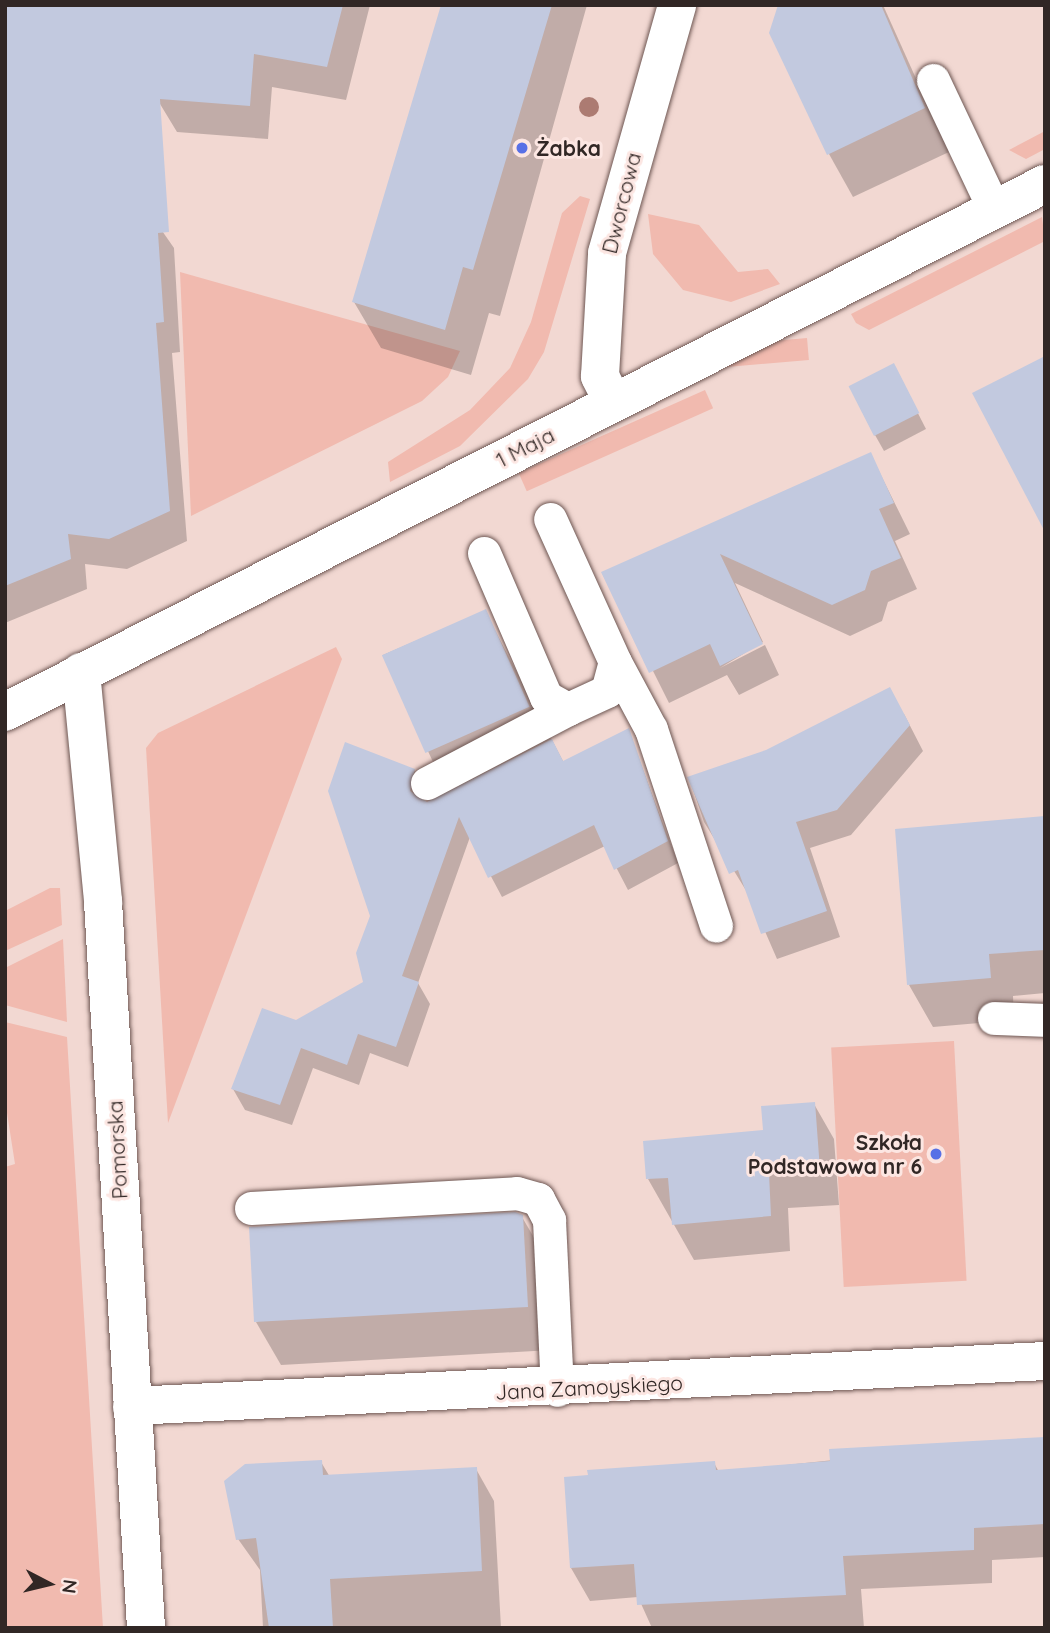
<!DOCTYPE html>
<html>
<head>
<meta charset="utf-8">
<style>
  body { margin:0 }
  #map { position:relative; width:1050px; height:1633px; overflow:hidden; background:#f2d8d2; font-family:Quicksand,sans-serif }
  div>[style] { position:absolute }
  .green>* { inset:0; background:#f1baaf; transform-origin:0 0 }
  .shadow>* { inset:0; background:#0003 }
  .building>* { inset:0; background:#c2c9df; transform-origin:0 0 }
  .roads { filter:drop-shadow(0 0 2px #6e5753) drop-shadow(0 0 2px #6e5753) }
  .lane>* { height:33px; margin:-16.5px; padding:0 16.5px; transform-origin:16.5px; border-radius:16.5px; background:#fff }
  .street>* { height:38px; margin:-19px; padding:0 19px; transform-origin:19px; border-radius:19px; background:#fff }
  .secondary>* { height:38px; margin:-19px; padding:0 19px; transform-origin:19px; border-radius:19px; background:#fff }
  .trees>* { width:20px; height:20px; margin:-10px; border-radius:50%; background:#ac7b72 }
  .dots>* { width:19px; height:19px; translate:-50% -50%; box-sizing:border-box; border:4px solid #fce6e2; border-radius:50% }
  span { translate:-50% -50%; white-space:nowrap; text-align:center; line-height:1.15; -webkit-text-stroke:6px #fce6e2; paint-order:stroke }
  .poi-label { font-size:21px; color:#312725; font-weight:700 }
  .left { translate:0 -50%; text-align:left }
  .right { translate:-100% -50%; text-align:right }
  .street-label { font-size:21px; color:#312725 }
  .frame { position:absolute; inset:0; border:7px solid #312725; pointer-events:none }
  .north { position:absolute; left:14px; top:1549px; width:70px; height:70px; -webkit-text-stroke:5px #fce6e2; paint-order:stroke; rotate:97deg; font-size:19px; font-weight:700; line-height:28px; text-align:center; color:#312725 }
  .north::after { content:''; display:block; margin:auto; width:24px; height:32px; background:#312725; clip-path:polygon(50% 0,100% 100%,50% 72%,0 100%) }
</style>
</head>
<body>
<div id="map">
  <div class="green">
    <div style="clip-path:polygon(1045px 131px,1045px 149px,1026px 159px,1009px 150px)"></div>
    <div style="clip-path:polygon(580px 196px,590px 199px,544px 352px,528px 379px,460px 446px,390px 482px,388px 462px,470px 410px,510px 368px,531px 322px,562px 213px)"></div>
    <div style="clip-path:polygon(648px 214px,699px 225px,738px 272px,768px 269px,780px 284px,731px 302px,683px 290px,653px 254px)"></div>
    <div style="clip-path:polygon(1042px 217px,1045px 241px,869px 330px,856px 323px,851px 314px)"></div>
    <div style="clip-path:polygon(180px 272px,460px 351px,448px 377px,422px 401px,191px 516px)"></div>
    <div style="left:807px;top:338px;width:22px;height:88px;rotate:85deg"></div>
    <div style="left:705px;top:390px;width:20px;height:204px;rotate:66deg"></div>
    <div style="clip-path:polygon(336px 647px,342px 659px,168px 1123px,146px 748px,158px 733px)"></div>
    <div style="clip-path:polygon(50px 888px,60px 888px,62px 925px,5px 951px,5px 911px)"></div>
    <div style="clip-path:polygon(63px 939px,67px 1022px,5px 1005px,5px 968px)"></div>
    <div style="clip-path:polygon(5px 1022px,67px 1037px,103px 1628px,5px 1628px,5px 1167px,15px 1164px,5px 1100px)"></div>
    <div style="left:954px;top:1041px;width:240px;height:123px;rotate:87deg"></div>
  </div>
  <div class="shadow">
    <div style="clip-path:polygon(5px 5px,174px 248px,180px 352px,172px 353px,187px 541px,127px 569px,85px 564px,87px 589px,5px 623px)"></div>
    <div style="clip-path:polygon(183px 5px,370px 5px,346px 100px,272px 87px,268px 139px,177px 132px,157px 99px)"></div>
    <div style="clip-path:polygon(442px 5px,587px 5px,500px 316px,489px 313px,471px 375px,381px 348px,354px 302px)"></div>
    <div style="clip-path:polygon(779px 5px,883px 5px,949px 152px,853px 197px,829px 154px)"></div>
    <div style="clip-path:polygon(902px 382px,926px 429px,884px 451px,875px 435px)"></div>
    <div style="clip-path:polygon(871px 455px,910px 534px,895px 541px,917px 589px,888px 602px,882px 621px,850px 636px,735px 583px,763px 642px,720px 668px,765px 645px,779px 675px,739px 695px,727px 675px,669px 703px,604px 573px)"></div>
    <div style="clip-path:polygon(485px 611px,564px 763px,628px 730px,678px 863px,628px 890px,605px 846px,502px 897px,470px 837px,418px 983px,430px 1004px,408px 1067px,370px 1053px,359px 1085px,313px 1068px,292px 1125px,245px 1110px,233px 1089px,296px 1022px,365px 983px,371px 916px,414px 770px,426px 791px,423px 802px,448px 794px,383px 655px)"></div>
    <div style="clip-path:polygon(904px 714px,923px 751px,851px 835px,810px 848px,840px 937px,777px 959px,750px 897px,704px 822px,689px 778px)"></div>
    <div style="clip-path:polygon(1045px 817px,1045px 993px,1013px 996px,1014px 1020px,933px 1027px,909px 985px)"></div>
    <div style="clip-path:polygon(814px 1104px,834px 1139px,839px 1205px,788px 1208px,790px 1251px,694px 1260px,648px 1179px,765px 1131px)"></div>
    <div style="clip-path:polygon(522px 1217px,547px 1260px,552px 1350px,281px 1365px,256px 1322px)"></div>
    <div style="clip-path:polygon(1045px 1438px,1045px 1557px,992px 1560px,992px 1583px,861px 1589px,864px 1628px,652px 1628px,638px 1597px,590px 1601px,571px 1568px,714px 1463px,719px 1472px)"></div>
    <div style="clip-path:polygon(321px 1462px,330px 1477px,476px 1469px,494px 1501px,501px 1628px,263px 1628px,260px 1570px,238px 1539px,226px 1482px)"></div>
  </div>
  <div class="building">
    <div style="clip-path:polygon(5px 5px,343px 5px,327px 67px,254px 54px,250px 106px,160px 99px,169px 232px,158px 233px,164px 322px,156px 323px,170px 511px,109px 539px,68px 534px,71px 559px,5px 586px)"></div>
    <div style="clip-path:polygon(441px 5px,552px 5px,473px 270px,463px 267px,445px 330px,352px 302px)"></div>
    <div style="clip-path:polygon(778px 5px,881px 5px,925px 108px,827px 155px,769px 33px)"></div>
    <div style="clip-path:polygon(1045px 356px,1045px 532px,972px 393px)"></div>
    <div style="left:894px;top:363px;width:56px;height:51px;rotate:63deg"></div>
    <div style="clip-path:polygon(871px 452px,894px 503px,879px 509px,901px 558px,871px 571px,865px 590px,832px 605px,720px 554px,763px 644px,720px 666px,710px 644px,649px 673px,601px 572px)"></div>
    <div style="left:486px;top:609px;width:107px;height:114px;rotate:66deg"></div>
    <div style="clip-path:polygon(890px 687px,910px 725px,837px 810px,796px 822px,827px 911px,761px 934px,738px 870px,729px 874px,687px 777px,766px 750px)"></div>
    <div style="clip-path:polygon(629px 728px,668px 841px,614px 870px,594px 825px,488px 878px,459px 817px,402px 976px,419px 982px,396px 1047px,358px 1034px,347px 1065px,301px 1048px,280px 1105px,231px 1089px,262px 1008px,296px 1020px,363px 982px,356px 953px,370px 916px,328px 791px,345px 742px,415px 769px,410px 791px,427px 802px,552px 739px,563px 761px)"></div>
    <div style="clip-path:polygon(1045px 816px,1045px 950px,989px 954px,991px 978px,907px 985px,895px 829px)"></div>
    <div style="clip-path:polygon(815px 1102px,820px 1170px,769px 1173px,771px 1216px,672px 1225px,668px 1178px,646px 1179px,643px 1141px,763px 1130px,761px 1106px)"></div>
    <div style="clip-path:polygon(515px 1212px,523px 1215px,528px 1307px,254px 1322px,249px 1227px)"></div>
    <div style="clip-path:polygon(1045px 1437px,1045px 1524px,974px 1528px,974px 1550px,843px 1556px,846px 1595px,637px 1605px,634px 1564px,570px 1568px,564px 1477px,588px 1475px,587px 1470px,715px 1461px,716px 1470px,830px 1461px,829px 1449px)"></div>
    <div style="clip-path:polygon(322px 1460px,323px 1475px,477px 1467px,482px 1571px,330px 1579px,333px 1628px,269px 1628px,256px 1538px,236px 1540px,224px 1481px,245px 1464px)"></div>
  </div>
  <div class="roads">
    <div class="lane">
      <div style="left:933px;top:80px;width:143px;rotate:64.7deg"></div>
      <div style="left:484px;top:553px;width:157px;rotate:66.7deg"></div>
      <div style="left:546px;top:697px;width:25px;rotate:29deg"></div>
      <div style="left:568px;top:709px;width:43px;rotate:-24.8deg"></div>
      <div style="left:607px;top:691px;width:30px;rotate:-75deg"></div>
      <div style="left:615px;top:662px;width:157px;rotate:-114.4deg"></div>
      <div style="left:615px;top:662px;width:76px;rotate:61.8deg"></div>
      <div style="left:651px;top:729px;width:207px;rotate:71.7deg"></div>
      <div style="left:427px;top:783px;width:159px;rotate:-27.7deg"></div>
      <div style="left:994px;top:1018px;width:51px;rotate:2.2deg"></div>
      <div style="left:251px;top:1208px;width:266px;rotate:-3.2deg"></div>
      <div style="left:517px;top:1193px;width:22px;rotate:16deg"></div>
      <div style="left:538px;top:1199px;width:24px;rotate:62deg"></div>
      <div style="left:549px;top:1220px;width:170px;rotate:87.3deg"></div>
    </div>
    <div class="street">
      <div style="left:613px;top:402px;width:29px;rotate:-117deg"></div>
      <div style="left:600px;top:376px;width:123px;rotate:-86.7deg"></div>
      <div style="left:607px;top:253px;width:258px;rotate:-74.2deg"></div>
      <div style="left:81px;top:672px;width:231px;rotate:84.5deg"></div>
      <div style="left:103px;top:902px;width:727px;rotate:86.61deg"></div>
      <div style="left:132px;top:1406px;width:914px;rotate:-2.82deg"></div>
    </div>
    <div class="secondary">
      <div style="left:5px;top:712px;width:1166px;rotate:-26.92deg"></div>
    </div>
  </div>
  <div class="trees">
    <div style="left:589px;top:107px"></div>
  </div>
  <div class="dots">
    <div style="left:522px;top:148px;background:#5870e6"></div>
    <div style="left:936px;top:1154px;background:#5870e6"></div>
  </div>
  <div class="poi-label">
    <span class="left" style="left:536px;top:148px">Żabka</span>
    <span class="right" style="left:922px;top:1154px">Szkoła<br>Podstawowa nr 6</span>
  </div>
  <div class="street-label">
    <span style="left:621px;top:203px;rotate:-76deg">Dworcowa</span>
    <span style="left:525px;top:447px;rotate:-27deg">1 Maja</span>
    <span style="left:117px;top:1150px;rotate:-93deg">Pomorska</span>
    <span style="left:589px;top:1387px;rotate:-3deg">Jana Zamoyskiego</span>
  </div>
  <div class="frame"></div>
  <div class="north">N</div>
</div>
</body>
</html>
